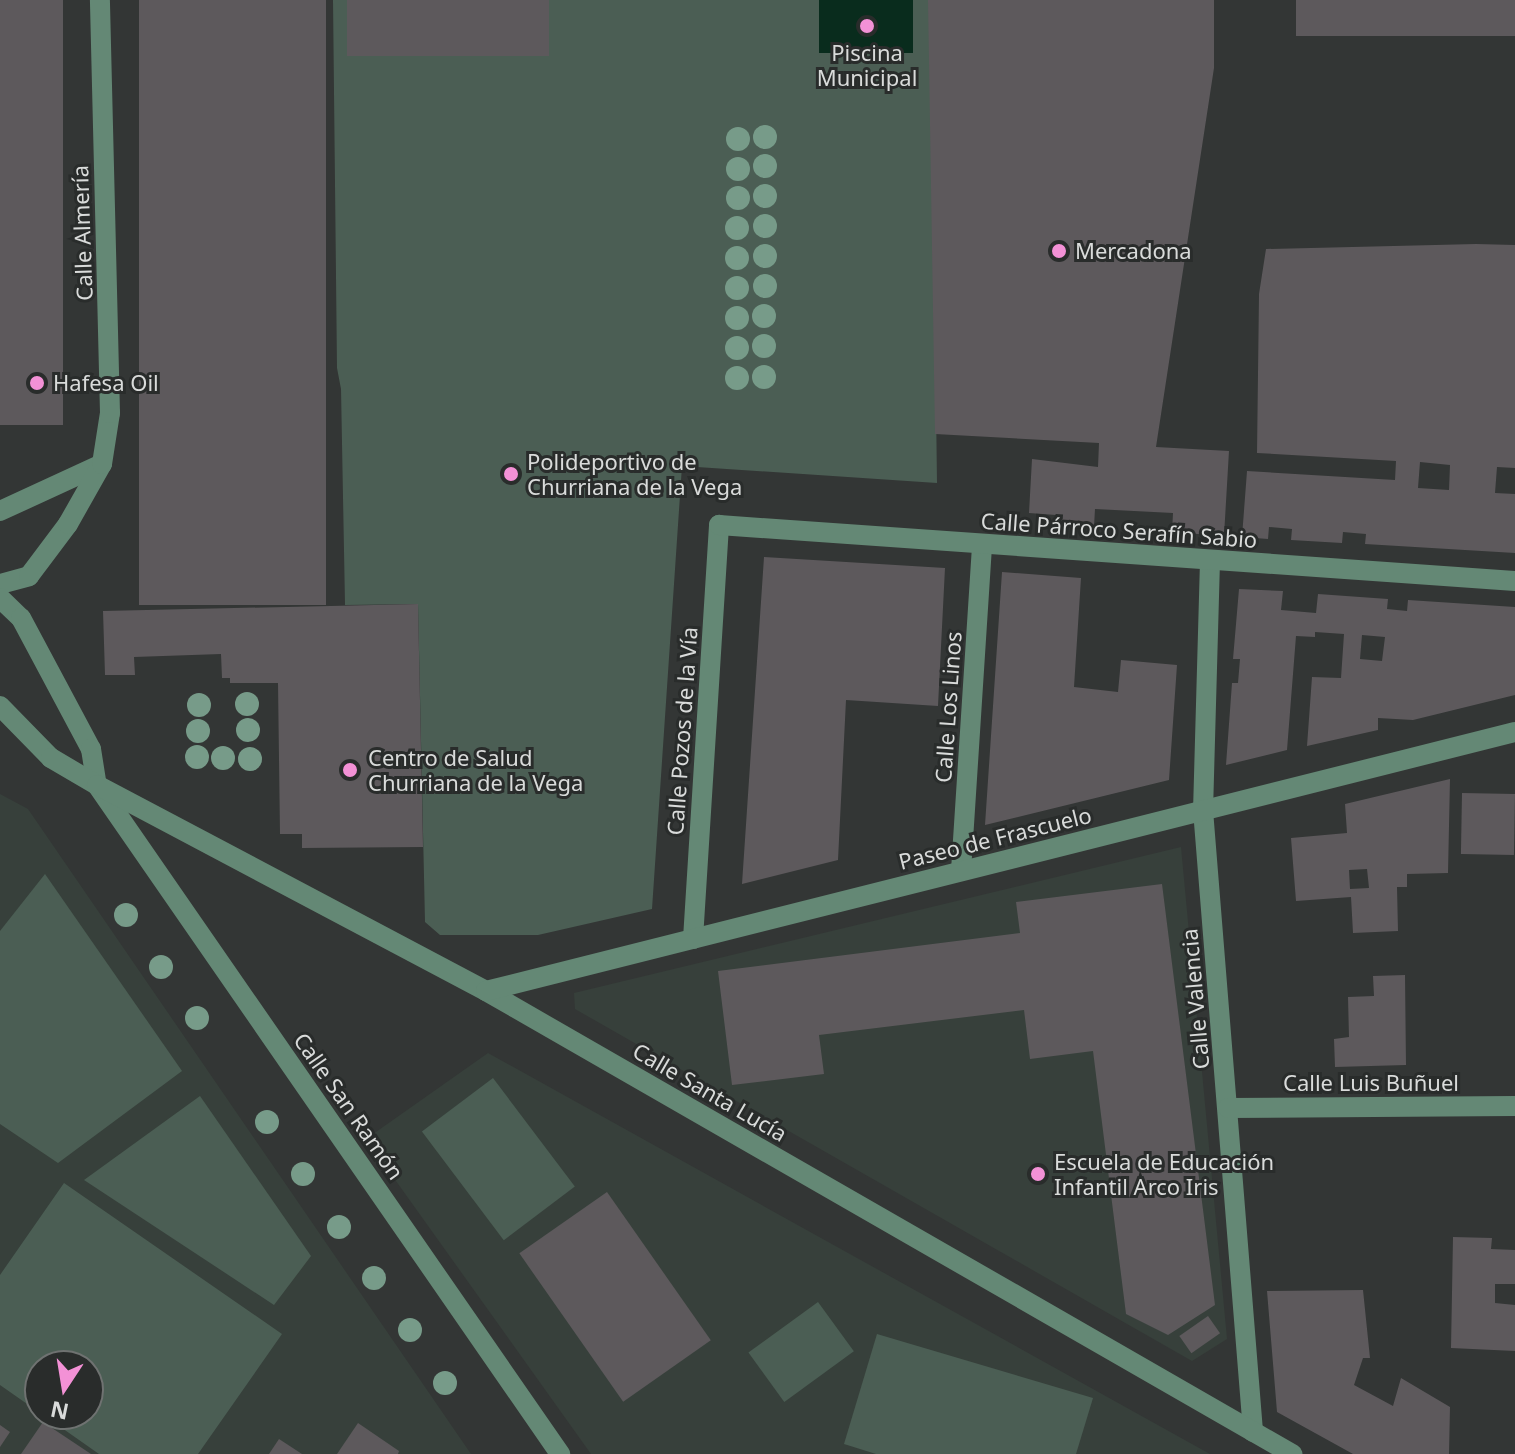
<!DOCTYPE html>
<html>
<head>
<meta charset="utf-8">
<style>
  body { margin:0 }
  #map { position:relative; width:1515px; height:1454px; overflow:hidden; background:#333635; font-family:"Noto Sans",sans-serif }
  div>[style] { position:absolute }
  .built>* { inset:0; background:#37403b }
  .green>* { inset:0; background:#4b5e54; transform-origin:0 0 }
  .water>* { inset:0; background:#092c1d; transform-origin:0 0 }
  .building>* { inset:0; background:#5d595c; transform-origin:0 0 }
  .minor>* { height:20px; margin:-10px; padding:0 10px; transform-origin:10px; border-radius:10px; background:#648875 }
  .trees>* { width:24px; height:24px; margin:-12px; border-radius:50%; background:#779b89 }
  .dots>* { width:22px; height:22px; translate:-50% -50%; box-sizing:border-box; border:4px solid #292c2b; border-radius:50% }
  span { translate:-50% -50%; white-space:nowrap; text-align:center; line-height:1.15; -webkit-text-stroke:6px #292c2b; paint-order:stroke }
  .poi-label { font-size:22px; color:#d9dbda }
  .left { translate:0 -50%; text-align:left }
  .street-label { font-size:22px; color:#d9dbda }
  .north { position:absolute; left:24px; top:1350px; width:80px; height:80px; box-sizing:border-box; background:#292c2b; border:2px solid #6f7271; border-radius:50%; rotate:192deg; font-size:22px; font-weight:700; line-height:32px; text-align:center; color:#d9dbda }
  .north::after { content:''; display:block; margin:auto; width:28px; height:36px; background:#f391d6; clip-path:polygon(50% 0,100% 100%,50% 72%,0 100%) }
</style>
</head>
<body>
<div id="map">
  <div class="built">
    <div style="clip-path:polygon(evenodd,0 794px,28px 809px,471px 1454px,0 1454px,0 794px,40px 1366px,88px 1366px,88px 1414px,40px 1414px,40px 1366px)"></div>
    <div style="clip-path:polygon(1181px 847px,1227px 1339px,1192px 1361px,575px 1009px,574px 993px)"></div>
    <div style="clip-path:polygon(488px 1053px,1210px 1454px,591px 1454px,366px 1139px)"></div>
  </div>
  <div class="green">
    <div style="clip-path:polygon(333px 0,931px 0,937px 483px,682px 466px,652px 909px,538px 935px,440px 935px,425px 922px,418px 604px,345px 605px,341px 389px,337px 368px)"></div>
    <div style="clip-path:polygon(45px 874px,182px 1071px,58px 1163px,0 1124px,0 931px)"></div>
    <div style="left:493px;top:1078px;width:136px;height:89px;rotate:53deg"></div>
    <div style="clip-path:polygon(200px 1096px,311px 1256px,274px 1305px,84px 1180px)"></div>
    <div style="clip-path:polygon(64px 1183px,282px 1334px,198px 1454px,99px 1454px,42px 1414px,88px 1414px,88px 1366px,40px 1366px,40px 1413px,0 1385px,0 1275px)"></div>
    <div style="left:818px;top:1302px;width:61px;height:86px;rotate:54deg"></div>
    <div style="clip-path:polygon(877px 1334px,1093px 1398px,1076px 1454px,876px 1454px,844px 1444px)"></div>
  </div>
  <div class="water">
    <div style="left:819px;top:0;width:94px;height:53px"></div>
  </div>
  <div class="building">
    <div style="left:0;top:0;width:63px;height:425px"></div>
    <div style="left:139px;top:0;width:187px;height:605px"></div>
    <div style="left:347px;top:0;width:202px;height:56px"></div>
    <div style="clip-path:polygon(928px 0,1214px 0,1214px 68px,1156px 447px,1229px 451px,1224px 536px,1172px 532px,1173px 513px,1095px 509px,1094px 527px,1055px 525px,1056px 515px,1029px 513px,1032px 459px,1098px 467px,1099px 443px,935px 434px)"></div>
    <div style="left:1296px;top:0;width:219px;height:36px"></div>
    <div style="clip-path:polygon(evenodd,1476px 244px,1515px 245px,1515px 468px,1497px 467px,1495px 493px,1515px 494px,1515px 553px,1365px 544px,1366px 534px,1354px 533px,1343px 532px,1342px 543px,1291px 540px,1292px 529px,1269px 527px,1268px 539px,1242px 537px,1247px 471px,1395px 480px,1396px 461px,1257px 453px,1259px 294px,1266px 249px,1476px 244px,1420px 462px,1450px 465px,1449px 490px,1418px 488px,1420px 462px)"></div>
    <div style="clip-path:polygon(764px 557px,945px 568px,938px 706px,846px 700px,838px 860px,742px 884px)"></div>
    <div style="clip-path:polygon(1002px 572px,1081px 578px,1074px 687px,1118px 692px,1121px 660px,1177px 665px,1169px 780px,985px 825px)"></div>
    <div style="clip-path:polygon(evenodd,1239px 589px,1283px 591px,1281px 610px,1316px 613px,1318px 594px,1388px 599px,1387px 609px,1407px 611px,1408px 600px,1515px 607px,1515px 695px,1413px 720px,1378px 718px,1378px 730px,1307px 746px,1312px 677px,1341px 678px,1344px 634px,1315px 632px,1315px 637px,1296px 636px,1287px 750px,1226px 765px,1232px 683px,1238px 683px,1240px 659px,1233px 659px,1239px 589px,1362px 635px,1385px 637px,1382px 661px,1360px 659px,1362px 635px)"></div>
    <div style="clip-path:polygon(418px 604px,423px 847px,302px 848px,302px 834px,280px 834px,278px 683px,230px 683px,230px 678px,222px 678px,221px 654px,134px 657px,135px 675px,105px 675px,103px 611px)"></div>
    <div style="clip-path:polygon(evenodd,1450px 779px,1448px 873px,1407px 874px,1407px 887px,1397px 887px,1398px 931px,1353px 933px,1351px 897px,1296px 901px,1291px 838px,1347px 833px,1345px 804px,1450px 779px,1367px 869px,1369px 888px,1350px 889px,1349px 870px,1367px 869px)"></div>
    <div style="left:1462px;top:793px;width:53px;height:61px;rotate:1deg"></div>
    <div style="clip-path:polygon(1162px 884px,1215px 1305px,1168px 1335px,1126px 1314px,1093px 1051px,1030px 1059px,1024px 1010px,819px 1035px,824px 1074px,732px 1085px,718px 971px,1020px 933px,1016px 902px)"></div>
    <div style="clip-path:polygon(1405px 975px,1406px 1065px,1335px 1067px,1334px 1039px,1349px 1037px,1348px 997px,1374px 996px,1373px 976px)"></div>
    <div style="left:607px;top:1192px;width:181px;height:107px;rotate:55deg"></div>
    <div style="clip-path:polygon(1453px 1237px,1492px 1238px,1491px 1249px,1515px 1250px,1515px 1284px,1495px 1284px,1495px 1303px,1515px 1305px,1515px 1351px,1451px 1348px)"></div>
    <div style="clip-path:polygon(1363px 1290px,1370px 1358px,1363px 1358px,1354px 1385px,1393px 1406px,1401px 1378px,1450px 1407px,1449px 1454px,1353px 1454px,1277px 1412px,1267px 1291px)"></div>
    <div style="left:1208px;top:1316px;width:21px;height:35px;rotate:55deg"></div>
    <div style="clip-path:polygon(43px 1422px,91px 1454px,21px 1454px)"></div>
    <div style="clip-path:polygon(358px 1423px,399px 1451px,398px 1454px,337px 1454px)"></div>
    <div style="clip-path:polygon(0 1425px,10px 1432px,0 1447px)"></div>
    <div style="clip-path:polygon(279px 1439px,302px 1454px,269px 1454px)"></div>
  </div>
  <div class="minor">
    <div style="left:0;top:511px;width:112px;rotate:-24.7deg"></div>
    <div style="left:1210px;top:561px;width:249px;rotate:91.6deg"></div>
    <div style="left:1203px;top:810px;width:624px;rotate:85.4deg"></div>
    <div style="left:0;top:584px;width:30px;rotate:-15deg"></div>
    <div style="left:29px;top:576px;width:65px;rotate:-53.1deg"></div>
    <div style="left:68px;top:524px;width:69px;rotate:-60.5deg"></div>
    <div style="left:102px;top:464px;width:52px;rotate:-81.1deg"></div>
    <div style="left:110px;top:413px;width:413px;rotate:-91.4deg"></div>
    <div style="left:0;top:598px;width:29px;rotate:44deg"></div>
    <div style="left:21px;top:618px;width:149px;rotate:61.9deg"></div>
    <div style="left:91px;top:749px;width:36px;rotate:81deg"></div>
    <div style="left:97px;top:785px;width:814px;rotate:55.31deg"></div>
    <div style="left:0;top:706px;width:73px;rotate:45.6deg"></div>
    <div style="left:51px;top:758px;width:53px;rotate:30.4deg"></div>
    <div style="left:97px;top:785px;width:440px;rotate:27.9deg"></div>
    <div style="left:486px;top:991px;width:930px;rotate:29.87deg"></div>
    <div style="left:961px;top:871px;width:327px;rotate:-86.3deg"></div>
    <div style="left:693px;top:939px;width:415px;rotate:-86.4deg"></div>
    <div style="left:719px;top:525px;width:798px;rotate:4.02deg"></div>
    <div style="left:486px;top:991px;width:1061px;rotate:-14.13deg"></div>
    <div style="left:1228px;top:1108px;width:287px;rotate:-0.4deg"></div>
  </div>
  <div class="trees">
    <div style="left:765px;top:137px"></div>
    <div style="left:738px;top:139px"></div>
    <div style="left:765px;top:166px"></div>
    <div style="left:738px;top:169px"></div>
    <div style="left:765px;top:196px"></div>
    <div style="left:738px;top:198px"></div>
    <div style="left:765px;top:226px"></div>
    <div style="left:737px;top:228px"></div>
    <div style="left:765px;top:256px"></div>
    <div style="left:737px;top:258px"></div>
    <div style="left:765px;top:286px"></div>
    <div style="left:737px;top:288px"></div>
    <div style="left:764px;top:316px"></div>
    <div style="left:737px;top:318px"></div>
    <div style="left:764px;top:346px"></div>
    <div style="left:737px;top:348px"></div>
    <div style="left:764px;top:377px"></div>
    <div style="left:737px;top:378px"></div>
    <div style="left:247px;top:704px"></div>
    <div style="left:199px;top:705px"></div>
    <div style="left:248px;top:730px"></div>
    <div style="left:198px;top:731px"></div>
    <div style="left:197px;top:757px"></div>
    <div style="left:223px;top:758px"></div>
    <div style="left:250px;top:759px"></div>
    <div style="left:126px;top:915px"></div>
    <div style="left:161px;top:967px"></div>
    <div style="left:197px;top:1018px"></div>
    <div style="left:267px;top:1122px"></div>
    <div style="left:303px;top:1174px"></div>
    <div style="left:339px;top:1227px"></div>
    <div style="left:374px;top:1278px"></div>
    <div style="left:410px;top:1330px"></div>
    <div style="left:445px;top:1383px"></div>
  </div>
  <div class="dots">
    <div style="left:867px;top:26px;background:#f391d6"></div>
    <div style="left:1059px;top:251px;background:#f391d6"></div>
    <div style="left:37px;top:383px;background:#f391d6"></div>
    <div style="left:511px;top:474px;background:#f391d6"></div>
    <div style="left:350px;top:770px;background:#f391d6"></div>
    <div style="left:1038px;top:1174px;background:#f391d6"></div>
  </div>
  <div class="poi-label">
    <span style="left:867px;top:65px">Piscina<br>Municipal</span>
    <span class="left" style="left:1075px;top:251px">Mercadona</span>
    <span class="left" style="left:53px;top:383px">Hafesa Oil</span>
    <span class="left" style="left:527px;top:474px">Polideportivo de<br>Churriana de la Vega</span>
    <span class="left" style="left:368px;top:770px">Centro de Salud<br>Churriana de la Vega</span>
    <span class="left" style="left:1054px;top:1174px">Escuela de Educación<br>Infantil Arco Iris</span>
  </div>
  <div class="street-label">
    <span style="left:82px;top:233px;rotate:-92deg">Calle Almería</span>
    <span style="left:1119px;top:530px;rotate:4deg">Calle Párroco Serafín Sabio</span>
    <span style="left:948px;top:707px;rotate:-86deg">Calle Los Linos</span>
    <span style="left:682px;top:731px;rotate:-86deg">Calle Pozos de la Vía</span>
    <span style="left:995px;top:838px;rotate:-14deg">Paseo de Frascuelo</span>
    <span style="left:1195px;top:999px;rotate:-95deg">Calle Valencia</span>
    <span style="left:1371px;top:1083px">Calle Luis Buñuel</span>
    <span style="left:710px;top:1092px;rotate:30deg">Calle Santa Lucía</span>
    <span style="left:349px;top:1106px;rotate:55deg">Calle San Ramón</span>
  </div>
  <div class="north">N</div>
</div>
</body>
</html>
